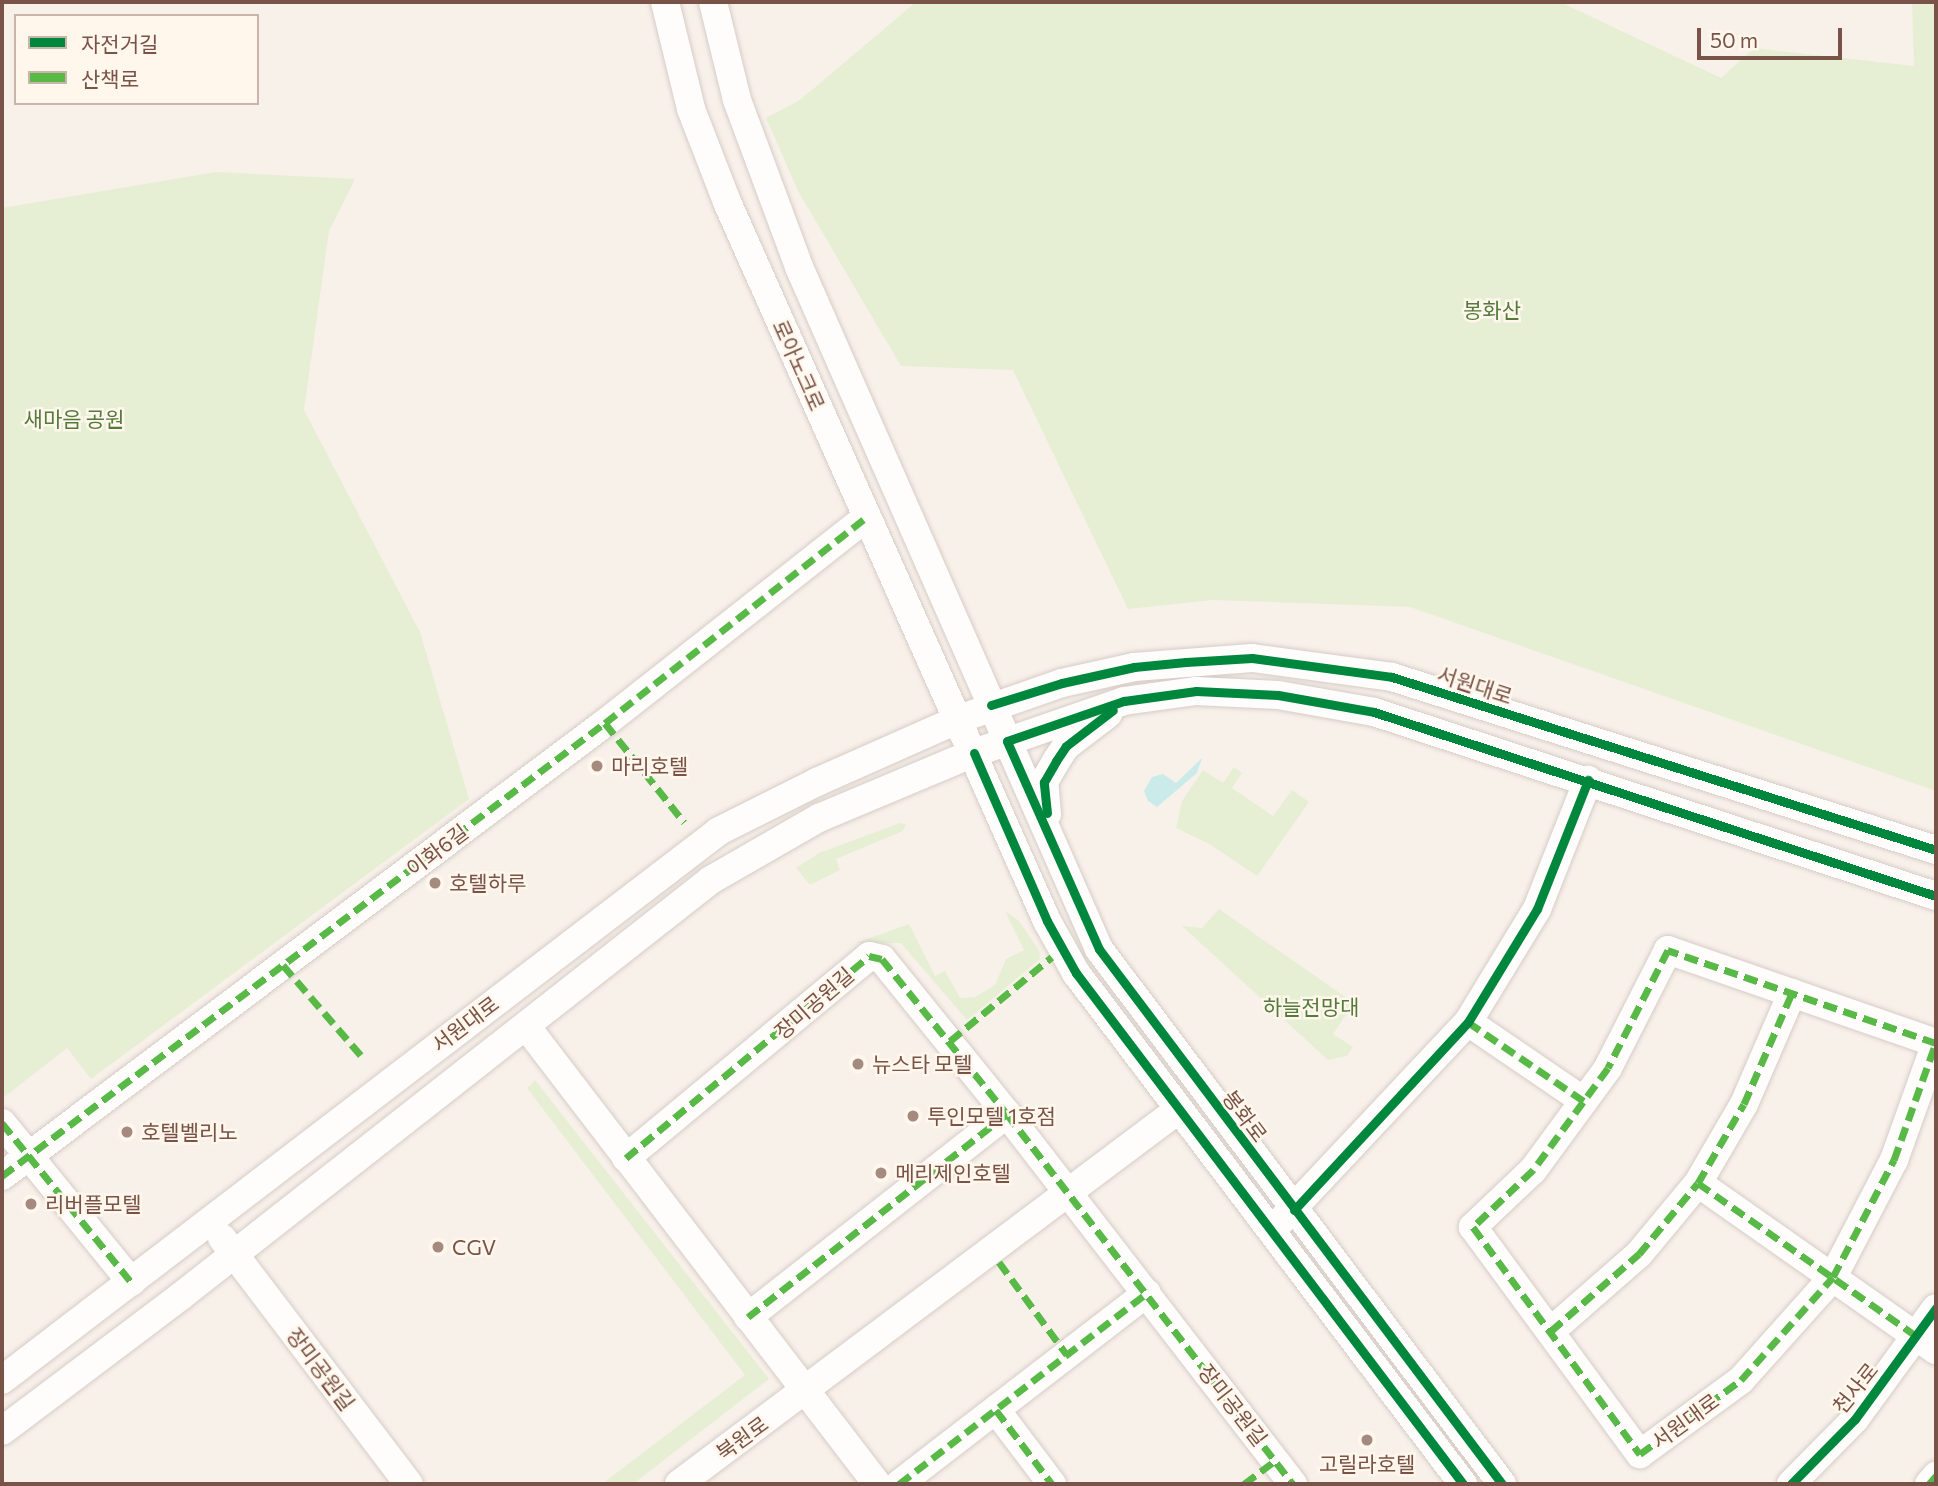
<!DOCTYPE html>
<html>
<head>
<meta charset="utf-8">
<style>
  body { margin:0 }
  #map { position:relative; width:1938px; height:1486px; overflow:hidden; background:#f8f1ea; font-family:Commissioner,"Noto Sans KR",sans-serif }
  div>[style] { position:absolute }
  .green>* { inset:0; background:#e6efd3 }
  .water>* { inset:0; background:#caebea }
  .roads { filter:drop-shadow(0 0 2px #d6ccc7) drop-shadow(0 0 2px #d6ccc7) }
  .minor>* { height:28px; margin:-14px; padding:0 14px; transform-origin:14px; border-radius:14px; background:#fefdfc }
  .quiet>* { height:7px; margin-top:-3.5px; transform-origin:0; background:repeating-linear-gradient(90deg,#58b947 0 14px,transparent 0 21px) }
  .cycleway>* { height:9px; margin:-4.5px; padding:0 4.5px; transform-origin:4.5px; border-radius:4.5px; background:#00873e }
  .dots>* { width:19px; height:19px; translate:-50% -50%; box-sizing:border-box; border:4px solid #fff6ec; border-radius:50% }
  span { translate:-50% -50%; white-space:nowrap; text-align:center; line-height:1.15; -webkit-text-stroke:5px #fff6ec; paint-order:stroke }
  .park-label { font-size:21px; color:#547a3c }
  .street-label { font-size:21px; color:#795347 }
  .poi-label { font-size:21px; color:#795347 }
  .left { translate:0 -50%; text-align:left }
  .frame { position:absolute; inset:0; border:4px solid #795347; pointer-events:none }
  .legend { position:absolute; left:14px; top:14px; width:245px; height:91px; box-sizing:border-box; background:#fff6ec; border:2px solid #c9b5aa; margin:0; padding:9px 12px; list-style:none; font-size:21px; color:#795347 }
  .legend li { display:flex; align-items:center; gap:14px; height:35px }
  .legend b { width:35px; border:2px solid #c9b5aa }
  .scale { position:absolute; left:1697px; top:28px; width:145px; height:32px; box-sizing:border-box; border:4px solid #795347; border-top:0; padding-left:9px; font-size:21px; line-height:24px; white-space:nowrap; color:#795347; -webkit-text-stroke:5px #fff6ec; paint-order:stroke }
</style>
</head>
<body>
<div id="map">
  <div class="green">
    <div style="clip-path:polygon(916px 2px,1560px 2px,1721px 78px,1754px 48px,1914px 66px,1912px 2px,1936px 2px,1936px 791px,1410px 607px,1213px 600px,1128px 609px,1013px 370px,901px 366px,798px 191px,766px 118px,800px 100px)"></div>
    <div style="clip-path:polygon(216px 172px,355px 179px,329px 231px,304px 410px,420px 632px,469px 799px,91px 1079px,67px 1048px,2px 1099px,2px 208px)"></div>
    <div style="clip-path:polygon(1234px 767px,1242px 773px,1232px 788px,1273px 816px,1292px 790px,1309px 802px,1257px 876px,1211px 845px,1176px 828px,1182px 801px,1203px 770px,1223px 783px)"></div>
    <div style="clip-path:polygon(900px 823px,906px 824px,903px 831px,836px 859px,840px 870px,810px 885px,796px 868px,819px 853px)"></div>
    <div style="clip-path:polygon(1219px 909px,1354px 1003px,1333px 1034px,1353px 1047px,1347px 1056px,1328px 1060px,1182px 926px,1202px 928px)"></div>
    <div style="clip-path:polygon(1005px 911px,1019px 921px,1039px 950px,1040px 959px,967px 1020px,901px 943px,856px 943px,909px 924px,935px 976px,945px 971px,960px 998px,975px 997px,995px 985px,1006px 959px,1024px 950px)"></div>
    <div style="clip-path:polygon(535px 1080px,769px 1379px,633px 1484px,602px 1484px,745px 1375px,527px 1088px)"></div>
  </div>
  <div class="water">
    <div style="clip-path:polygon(1202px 758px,1197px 773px,1157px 807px,1148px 801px,1144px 791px,1152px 777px,1163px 774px,1176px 783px)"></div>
  </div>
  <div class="roads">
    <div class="minor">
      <div style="left:665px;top:2px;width:110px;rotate:76.3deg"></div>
      <div style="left:691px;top:109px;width:100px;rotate:68.8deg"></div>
      <div style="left:727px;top:202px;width:787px;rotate:66.01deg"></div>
      <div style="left:1047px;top:921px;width:60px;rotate:60.9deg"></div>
      <div style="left:1076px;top:973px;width:641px;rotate:52.86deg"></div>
      <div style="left:713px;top:2px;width:101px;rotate:76.2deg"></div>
      <div style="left:737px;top:100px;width:178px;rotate:69.6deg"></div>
      <div style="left:799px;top:267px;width:745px;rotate:66.26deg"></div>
      <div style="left:1099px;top:949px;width:670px;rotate:53.01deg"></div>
      <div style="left:1047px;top:814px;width:32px;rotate:-95deg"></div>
      <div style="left:1044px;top:782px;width:24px;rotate:-60deg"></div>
      <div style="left:1056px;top:761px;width:18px;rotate:-56deg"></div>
      <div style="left:1066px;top:746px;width:53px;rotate:-37.3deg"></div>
      <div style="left:1468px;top:1022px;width:140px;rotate:34.3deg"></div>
      <div style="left:526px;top:1026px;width:577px;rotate:52.53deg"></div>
      <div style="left:1936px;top:1043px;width:284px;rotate:-160.9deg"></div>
      <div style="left:1668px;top:950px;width:132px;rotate:117deg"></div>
      <div style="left:1608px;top:1068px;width:127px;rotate:126.3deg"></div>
      <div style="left:1533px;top:1170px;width:83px;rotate:136.5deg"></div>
      <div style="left:1473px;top:1227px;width:282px;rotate:53.7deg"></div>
      <div style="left:1640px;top:1454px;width:125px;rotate:-36.2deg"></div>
      <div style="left:1741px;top:1380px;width:138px;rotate:-48.2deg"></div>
      <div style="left:1833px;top:1277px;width:132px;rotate:-62.5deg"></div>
      <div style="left:1894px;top:1160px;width:124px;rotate:-70.3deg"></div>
      <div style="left:2px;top:1123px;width:205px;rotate:50.9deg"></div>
      <div style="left:626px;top:1158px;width:316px;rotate:-39.7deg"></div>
      <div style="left:869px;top:956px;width:13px;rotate:13deg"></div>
      <div style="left:882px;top:959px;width:199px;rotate:51.1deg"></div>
      <div style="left:1007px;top:1114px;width:468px;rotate:52.3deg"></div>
      <div style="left:2px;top:1176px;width:754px;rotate:-36.92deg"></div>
      <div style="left:605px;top:723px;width:333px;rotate:-38.2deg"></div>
      <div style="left:1698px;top:1183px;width:291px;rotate:35.1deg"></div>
      <div style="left:1281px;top:1221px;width:273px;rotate:-46.8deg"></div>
      <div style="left:1468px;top:1022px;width:132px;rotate:-58.6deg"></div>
      <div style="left:1537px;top:909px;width:139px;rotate:-68.4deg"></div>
      <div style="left:222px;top:1238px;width:309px;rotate:52.8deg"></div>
      <div style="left:748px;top:1317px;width:329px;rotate:-38.1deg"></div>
      <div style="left:1551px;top:1331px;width:117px;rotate:-41.2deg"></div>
      <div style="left:1639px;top:1254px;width:92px;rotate:-50.3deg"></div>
      <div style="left:1698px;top:1183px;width:91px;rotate:-59.8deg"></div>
      <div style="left:1744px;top:1104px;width:121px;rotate:-66.6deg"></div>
      <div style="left:2px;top:1380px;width:903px;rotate:-37.44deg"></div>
      <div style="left:719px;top:831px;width:110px;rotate:-26.6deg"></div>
      <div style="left:817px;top:782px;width:155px;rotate:-23.9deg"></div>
      <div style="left:959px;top:719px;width:109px;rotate:-19.3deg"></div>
      <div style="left:1062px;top:683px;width:74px;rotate:-12.5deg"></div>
      <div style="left:1134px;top:667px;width:118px;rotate:-4.4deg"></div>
      <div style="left:1252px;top:658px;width:141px;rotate:7.7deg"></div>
      <div style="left:1392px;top:677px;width:571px;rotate:17.64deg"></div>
      <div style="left:996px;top:1410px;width:93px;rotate:52.9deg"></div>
      <div style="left:2px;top:1431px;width:224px;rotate:-37deg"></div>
      <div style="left:181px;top:1296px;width:674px;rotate:-38.13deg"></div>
      <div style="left:711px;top:880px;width:125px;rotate:-29.9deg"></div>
      <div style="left:819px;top:818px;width:168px;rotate:-22.8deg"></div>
      <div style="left:974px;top:753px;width:159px;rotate:-19.1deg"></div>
      <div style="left:1124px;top:701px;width:73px;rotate:-7.9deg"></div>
      <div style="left:1196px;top:691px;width:82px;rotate:2.8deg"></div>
      <div style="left:1278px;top:695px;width:97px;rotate:10deg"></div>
      <div style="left:1374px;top:712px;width:591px;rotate:18.13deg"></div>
      <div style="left:679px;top:1484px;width:624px;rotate:-36.85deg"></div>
      <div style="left:899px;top:1484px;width:313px;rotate:-37.6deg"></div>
      <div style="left:1791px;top:1484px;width:91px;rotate:-45.4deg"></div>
      <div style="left:1855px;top:1419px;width:137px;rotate:-53.9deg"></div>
      <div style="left:1929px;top:1484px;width:11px;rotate:-49deg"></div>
    </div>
  </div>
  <div class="quiet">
    <div style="left:605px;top:723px;width:127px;rotate:51.4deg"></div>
    <div style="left:283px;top:965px;width:124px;rotate:49.2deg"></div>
    <div style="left:1468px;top:1022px;width:140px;rotate:34.3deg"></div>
    <div style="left:950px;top:1041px;width:132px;rotate:-39.5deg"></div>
    <div style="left:1936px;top:1043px;width:284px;rotate:-160.9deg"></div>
    <div style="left:1668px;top:950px;width:132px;rotate:117deg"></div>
    <div style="left:1608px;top:1068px;width:127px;rotate:126.3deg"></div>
    <div style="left:1533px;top:1170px;width:83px;rotate:136.5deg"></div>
    <div style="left:1473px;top:1227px;width:282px;rotate:53.7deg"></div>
    <div style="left:1640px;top:1454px;width:125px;rotate:-36.2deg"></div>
    <div style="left:1741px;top:1380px;width:138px;rotate:-48.2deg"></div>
    <div style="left:1833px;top:1277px;width:132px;rotate:-62.5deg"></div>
    <div style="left:1894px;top:1160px;width:124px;rotate:-70.3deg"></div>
    <div style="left:2px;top:1123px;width:205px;rotate:50.9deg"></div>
    <div style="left:626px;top:1158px;width:316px;rotate:-39.7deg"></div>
    <div style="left:869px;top:956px;width:13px;rotate:13deg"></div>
    <div style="left:882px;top:959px;width:199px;rotate:51.1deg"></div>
    <div style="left:1007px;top:1114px;width:468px;rotate:52.3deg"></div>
    <div style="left:2px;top:1176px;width:754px;rotate:-36.92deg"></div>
    <div style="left:605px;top:723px;width:333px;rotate:-38.2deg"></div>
    <div style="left:1698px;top:1183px;width:269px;rotate:35deg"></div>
    <div style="left:999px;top:1262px;width:115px;rotate:53.8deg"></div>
    <div style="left:748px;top:1317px;width:329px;rotate:-38.1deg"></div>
    <div style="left:1551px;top:1331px;width:117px;rotate:-41.2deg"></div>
    <div style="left:1639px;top:1254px;width:92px;rotate:-50.3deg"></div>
    <div style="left:1698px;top:1183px;width:91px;rotate:-59.8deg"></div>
    <div style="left:1744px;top:1104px;width:121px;rotate:-66.6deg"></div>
    <div style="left:996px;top:1410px;width:93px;rotate:52.9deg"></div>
    <div style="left:899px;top:1484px;width:313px;rotate:-37.6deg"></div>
    <div style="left:1244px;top:1484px;width:40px;rotate:-37deg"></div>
    <div style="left:1929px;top:1484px;width:11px;rotate:-49deg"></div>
  </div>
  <div class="cycleway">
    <div style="left:991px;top:705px;width:74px;rotate:-17.2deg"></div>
    <div style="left:1062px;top:683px;width:74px;rotate:-12.5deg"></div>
    <div style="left:1134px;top:667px;width:52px;rotate:-5.5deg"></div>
    <div style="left:1186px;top:662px;width:66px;rotate:-3.5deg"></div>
    <div style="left:1252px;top:658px;width:141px;rotate:7.7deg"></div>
    <div style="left:1392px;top:677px;width:571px;rotate:17.64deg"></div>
    <div style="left:974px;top:753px;width:183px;rotate:66.5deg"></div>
    <div style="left:1047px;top:921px;width:60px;rotate:60.9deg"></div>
    <div style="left:1076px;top:973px;width:641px;rotate:52.86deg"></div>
    <div style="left:1047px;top:813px;width:31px;rotate:-96deg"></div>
    <div style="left:1044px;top:782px;width:24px;rotate:-60deg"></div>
    <div style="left:1056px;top:761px;width:18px;rotate:-56deg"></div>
    <div style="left:1066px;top:746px;width:59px;rotate:-37.5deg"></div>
    <div style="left:1294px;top:1210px;width:256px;rotate:-47.2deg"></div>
    <div style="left:1468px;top:1022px;width:132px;rotate:-58.6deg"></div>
    <div style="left:1537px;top:909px;width:139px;rotate:-68.4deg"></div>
    <div style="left:1502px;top:1484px;width:670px;rotate:-126.99deg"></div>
    <div style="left:1099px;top:949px;width:227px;rotate:-113.9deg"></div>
    <div style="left:1007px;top:741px;width:124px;rotate:-18.9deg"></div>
    <div style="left:1124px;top:701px;width:73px;rotate:-7.9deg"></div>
    <div style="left:1196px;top:691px;width:82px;rotate:2.8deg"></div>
    <div style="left:1278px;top:695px;width:97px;rotate:10deg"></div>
    <div style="left:1374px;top:712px;width:591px;rotate:18.13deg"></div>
    <div style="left:1791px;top:1484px;width:91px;rotate:-45.4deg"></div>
    <div style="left:1855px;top:1419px;width:137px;rotate:-53.9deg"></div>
  </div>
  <div class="dots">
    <div style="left:597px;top:766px;background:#a58a80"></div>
    <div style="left:435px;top:883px;background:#a58a80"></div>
    <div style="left:858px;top:1064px;background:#a58a80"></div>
    <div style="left:913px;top:1116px;background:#a58a80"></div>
    <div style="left:127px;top:1132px;background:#a58a80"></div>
    <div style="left:881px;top:1173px;background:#a58a80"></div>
    <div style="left:31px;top:1204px;background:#a58a80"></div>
    <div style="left:438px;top:1247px;background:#a58a80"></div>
    <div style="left:1367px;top:1440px;background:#a58a80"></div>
  </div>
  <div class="park-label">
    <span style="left:1492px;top:310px">봉화산</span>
    <span style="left:74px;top:419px">새마음 공원</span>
    <span style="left:1311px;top:1007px">하늘전망대</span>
  </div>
  <div class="street-label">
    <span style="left:799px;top:365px;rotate:66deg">로아노크로</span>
    <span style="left:1475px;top:685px;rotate:18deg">서원대로</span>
    <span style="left:437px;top:850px;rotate:-37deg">이화6길</span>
    <span style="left:814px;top:1003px;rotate:-41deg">장미공원길</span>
    <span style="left:465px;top:1024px;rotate:-37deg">서원대로</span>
    <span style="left:1245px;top:1116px;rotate:53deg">봉화로</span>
    <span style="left:321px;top:1369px;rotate:53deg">장미공원길</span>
    <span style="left:1855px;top:1388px;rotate:-51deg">천사로</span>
    <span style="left:1233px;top:1405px;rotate:52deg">장미공원길</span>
    <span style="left:1685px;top:1421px;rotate:-36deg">서원대로</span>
    <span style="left:742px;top:1438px;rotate:-36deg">북원로</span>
  </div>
  <div class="poi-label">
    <span class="left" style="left:611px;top:766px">마리호텔</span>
    <span class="left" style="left:449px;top:883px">호텔하루</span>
    <span class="left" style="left:872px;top:1064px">뉴스타 모텔</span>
    <span class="left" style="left:927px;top:1116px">투인모텔 1호점</span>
    <span class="left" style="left:141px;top:1132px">호텔벨리노</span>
    <span class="left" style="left:895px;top:1173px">메리제인호텔</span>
    <span class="left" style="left:45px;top:1204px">리버플모텔</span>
    <span class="left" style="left:452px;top:1247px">CGV</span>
    <span style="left:1367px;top:1464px">고릴라호텔</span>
  </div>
  <div class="frame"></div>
  <ul class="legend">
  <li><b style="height:9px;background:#00873e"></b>자전거길</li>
  <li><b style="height:9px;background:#58b947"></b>산책로</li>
  </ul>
  <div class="scale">50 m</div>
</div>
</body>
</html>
